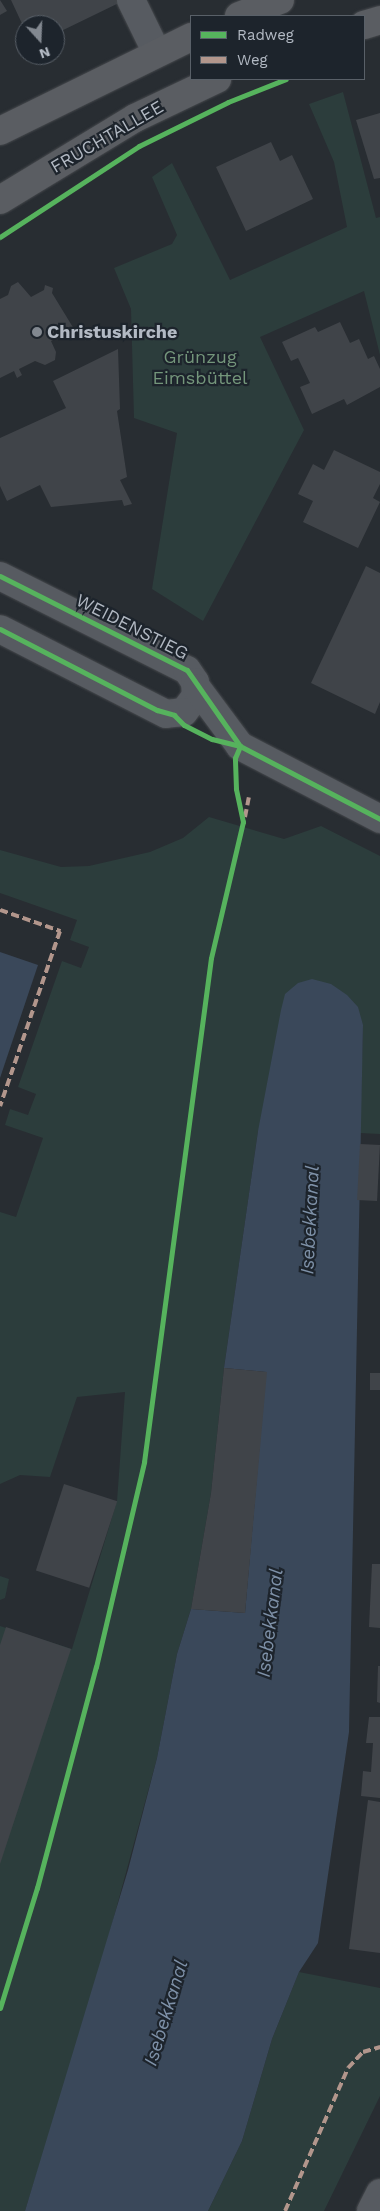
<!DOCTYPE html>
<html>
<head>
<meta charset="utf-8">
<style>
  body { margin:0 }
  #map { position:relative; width:380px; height:2211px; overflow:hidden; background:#282d32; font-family:"Work Sans",sans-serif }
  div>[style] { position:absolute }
  .green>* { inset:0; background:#2c3d3c }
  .water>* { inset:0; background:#3a485a }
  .building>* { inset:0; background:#404449; transform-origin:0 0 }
  .roads { filter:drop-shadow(0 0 1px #46494d) drop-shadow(0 0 1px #46494d) }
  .minor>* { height:28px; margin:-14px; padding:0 14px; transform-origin:14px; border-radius:14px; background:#575b61 }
  .major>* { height:28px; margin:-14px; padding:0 14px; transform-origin:14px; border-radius:14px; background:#5a5d62 }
  .quiet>* { height:4px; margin-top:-2px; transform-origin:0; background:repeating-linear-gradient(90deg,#b2968c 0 8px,transparent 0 12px) }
  .cycleway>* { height:5px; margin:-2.5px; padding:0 2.5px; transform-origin:2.5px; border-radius:2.5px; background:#56b35d }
  .dots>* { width:14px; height:14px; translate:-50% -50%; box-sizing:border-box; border:2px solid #1d242c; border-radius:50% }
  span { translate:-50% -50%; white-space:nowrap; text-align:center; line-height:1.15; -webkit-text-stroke:4.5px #1d242c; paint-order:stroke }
  .street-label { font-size:18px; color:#b2b9c3 }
  .poi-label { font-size:18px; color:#b2b9c3; font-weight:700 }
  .left { translate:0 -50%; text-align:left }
  .park-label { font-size:18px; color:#74967b }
  .water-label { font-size:19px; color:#7e91a8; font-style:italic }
  .legend { position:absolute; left:190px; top:15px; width:175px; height:65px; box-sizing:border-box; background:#1d242c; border:1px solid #596068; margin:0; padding:6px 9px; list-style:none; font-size:15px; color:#b2b9c3 }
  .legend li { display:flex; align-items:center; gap:10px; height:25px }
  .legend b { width:25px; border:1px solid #596068 }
  .north { position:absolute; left:15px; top:15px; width:50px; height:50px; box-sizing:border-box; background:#1d242c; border:1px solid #596068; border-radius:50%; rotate:160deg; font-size:14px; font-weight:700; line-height:20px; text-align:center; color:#b2b9c3 }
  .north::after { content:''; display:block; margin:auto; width:18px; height:22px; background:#828890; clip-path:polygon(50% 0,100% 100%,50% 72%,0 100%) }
</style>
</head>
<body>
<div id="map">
  <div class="green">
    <div style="clip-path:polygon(343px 92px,376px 218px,380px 217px,380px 355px,364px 291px,260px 337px,304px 430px,203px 621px,152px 589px,177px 433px,134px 418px,131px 309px,114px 268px,172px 244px,177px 235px,152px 177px,172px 163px,230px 280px,347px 227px,334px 162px,309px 104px)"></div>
    <div style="clip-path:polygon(209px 817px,284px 839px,321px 826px,380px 856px,380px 1134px,360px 1133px,363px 1025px,258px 1131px,224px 1368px,211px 1493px,191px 1609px,177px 1654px,157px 1758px,92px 1998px,25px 2211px,0 2211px,0 1626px,72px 1649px,117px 1501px,125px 1392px,77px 1397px,50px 1477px,20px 1475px,0 1484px,0 1212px,16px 1217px,43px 1138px,5px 1125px,10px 1109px,28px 1115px,36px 1094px,18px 1087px,62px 961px,81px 968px,89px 947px,70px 940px,77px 920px,0 893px,0 850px,61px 867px,89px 866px,150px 852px,183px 838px)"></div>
    <div style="clip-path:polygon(0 1576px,9px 1579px,5px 1598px,0 1600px)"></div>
    <div style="clip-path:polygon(299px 1972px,380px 1988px,380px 2096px,324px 2211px,208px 2211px,242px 2141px,272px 2039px)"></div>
  </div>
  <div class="water">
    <div style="clip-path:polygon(0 952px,38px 965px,0 1078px)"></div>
    <div style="clip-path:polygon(312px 979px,331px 984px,347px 995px,358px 1007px,363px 1025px,349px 1732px,318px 1943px,299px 1972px,272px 2039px,242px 2141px,208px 2211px,25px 2211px,128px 1870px,157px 1758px,177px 1654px,191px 1609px,245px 1613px,266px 1372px,224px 1368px,258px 1131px,281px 1010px,285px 994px,298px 983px)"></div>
  </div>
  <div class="building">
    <div style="clip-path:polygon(0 0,7px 11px,0 15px)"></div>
    <div style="clip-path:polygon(11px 0,125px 0,55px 34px,55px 25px,25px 25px,25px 30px)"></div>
    <div style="clip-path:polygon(380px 113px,380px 178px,374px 179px,356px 120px)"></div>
    <div style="clip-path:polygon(271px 142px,280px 161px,292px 155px,313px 199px,246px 231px,216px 167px)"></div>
    <div style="clip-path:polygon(18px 282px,31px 297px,44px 290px,45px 285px,53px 288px,52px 293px,74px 329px,72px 336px,65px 334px,51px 341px,56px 352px,55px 360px,45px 365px,35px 361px,19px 369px,22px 375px,17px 378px,14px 371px,0 378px,0 299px,8px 295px,11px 286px)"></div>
    <div style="clip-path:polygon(340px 322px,350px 343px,359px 339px,368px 359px,374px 356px,380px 369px,380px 387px,347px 405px,344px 399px,312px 414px,300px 387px,310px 383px,298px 358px,291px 361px,282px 342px,315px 327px,318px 332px)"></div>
    <div style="clip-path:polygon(118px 349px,120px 409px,117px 411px,127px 477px,120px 480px,132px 504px,124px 506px,122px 500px,51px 507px,40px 485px,7px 501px,0 486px,0 438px,66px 408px,53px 381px)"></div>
    <div style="clip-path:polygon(334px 450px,380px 472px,380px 484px,373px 498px,380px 502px,358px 548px,303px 522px,313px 501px,298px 494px,313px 464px,324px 470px)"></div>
    <div style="clip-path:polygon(366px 566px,380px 573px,380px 702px,375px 714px,311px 683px)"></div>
    <div style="left:360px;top:1144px;width:20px;height:56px;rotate:3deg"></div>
    <div style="clip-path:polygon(224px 1368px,267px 1372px,245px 1613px,191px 1609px,211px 1493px)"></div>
    <div style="left:370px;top:1373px;width:10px;height:17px"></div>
    <div style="left:64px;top:1484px;width:56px;height:91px;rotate:18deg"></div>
    <div style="clip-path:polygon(372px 1564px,380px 1564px,380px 1628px,369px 1627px)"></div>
    <div style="clip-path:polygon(6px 1627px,71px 1649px,0 1864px,0 1645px)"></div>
    <div style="clip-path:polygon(378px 1666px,380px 1666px,380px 1703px,377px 1702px)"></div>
    <div style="clip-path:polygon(369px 1717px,380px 1717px,380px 1798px,361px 1796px,363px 1771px,371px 1772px,373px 1743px,366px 1743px)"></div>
    <div style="clip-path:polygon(368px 1800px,380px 1802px,380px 1953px,349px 1949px)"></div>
  </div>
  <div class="roads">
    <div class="minor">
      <div style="left:131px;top:0;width:59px;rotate:63.9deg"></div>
      <div style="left:0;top:576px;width:209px;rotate:26.7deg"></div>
      <div style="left:187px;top:670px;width:14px;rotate:56deg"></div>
      <div style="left:195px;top:682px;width:14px;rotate:86deg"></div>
      <div style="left:196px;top:696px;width:20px;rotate:127deg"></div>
      <div style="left:184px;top:712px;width:18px;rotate:174deg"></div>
      <div style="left:166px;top:714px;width:186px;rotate:-152.9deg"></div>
      <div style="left:197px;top:688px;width:72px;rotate:53.4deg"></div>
      <div style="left:240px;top:746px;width:158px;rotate:27.5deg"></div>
      <div style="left:371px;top:2211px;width:20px;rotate:-63deg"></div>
    </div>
    <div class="major">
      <div style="left:239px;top:16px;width:44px;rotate:-21.3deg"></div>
      <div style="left:364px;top:25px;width:17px;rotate:-17deg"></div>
      <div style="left:0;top:131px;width:213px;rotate:-26.2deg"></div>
      <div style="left:0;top:200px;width:158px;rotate:-31.3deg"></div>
      <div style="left:135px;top:118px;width:91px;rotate:-25.4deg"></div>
    </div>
  </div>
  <div class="quiet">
    <div style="left:245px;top:817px;width:20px;rotate:-79deg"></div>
    <div style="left:0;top:910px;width:64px;rotate:19.3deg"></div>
    <div style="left:60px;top:931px;width:185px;rotate:108.9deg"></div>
    <div style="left:285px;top:2211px;width:156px;rotate:-66.2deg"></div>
    <div style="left:348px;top:2068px;width:22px;rotate:-47deg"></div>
    <div style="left:363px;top:2052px;width:18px;rotate:-16deg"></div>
  </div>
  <div class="cycleway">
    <div style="left:0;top:237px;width:166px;rotate:-33.2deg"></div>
    <div style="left:139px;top:146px;width:99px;rotate:-26.3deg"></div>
    <div style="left:228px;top:102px;width:62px;rotate:-21.6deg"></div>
    <div style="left:0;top:576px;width:209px;rotate:26.7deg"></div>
    <div style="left:187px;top:670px;width:93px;rotate:55.1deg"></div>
    <div style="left:240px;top:746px;width:158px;rotate:27.5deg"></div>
    <div style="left:0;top:629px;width:177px;rotate:27.3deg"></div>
    <div style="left:157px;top:710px;width:18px;rotate:16deg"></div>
    <div style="left:174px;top:715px;width:14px;rotate:45deg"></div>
    <div style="left:184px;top:725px;width:31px;rotate:27deg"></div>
    <div style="left:212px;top:739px;width:29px;rotate:14deg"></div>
    <div style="left:0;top:2008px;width:126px;rotate:-72.9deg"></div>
    <div style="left:37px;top:1888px;width:229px;rotate:-75.1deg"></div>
    <div style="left:96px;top:1667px;width:211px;rotate:-76.8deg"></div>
    <div style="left:144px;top:1462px;width:508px;rotate:-82.43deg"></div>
    <div style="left:211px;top:958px;width:140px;rotate:-76.8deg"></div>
    <div style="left:243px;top:822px;width:34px;rotate:-102deg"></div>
    <div style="left:236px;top:789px;width:31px;rotate:-92deg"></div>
    <div style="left:235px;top:758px;width:13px;rotate:-67deg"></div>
  </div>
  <div class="dots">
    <div style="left:37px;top:332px;background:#828890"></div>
  </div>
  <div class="street-label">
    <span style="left:107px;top:137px;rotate:-30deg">FRUCHTALLEE</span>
    <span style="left:132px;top:627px;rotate:27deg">WEIDENSTIEG</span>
  </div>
  <div class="poi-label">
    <span class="left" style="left:47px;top:332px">Christuskirche</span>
  </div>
  <div class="park-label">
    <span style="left:200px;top:368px">Grünzug<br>Eimsbüttel</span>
  </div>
  <div class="water-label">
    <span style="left:310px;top:1220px;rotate:-87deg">Isebekkanal</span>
    <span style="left:270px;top:1623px;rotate:-83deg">Isebekkanal</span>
    <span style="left:166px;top:2013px;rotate:-73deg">Isebekkanal</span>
  </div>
  <ul class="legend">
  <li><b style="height:6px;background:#56b35d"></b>Radweg</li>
  <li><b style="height:6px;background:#b2968c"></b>Weg</li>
  </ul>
  <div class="north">N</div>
</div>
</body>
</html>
